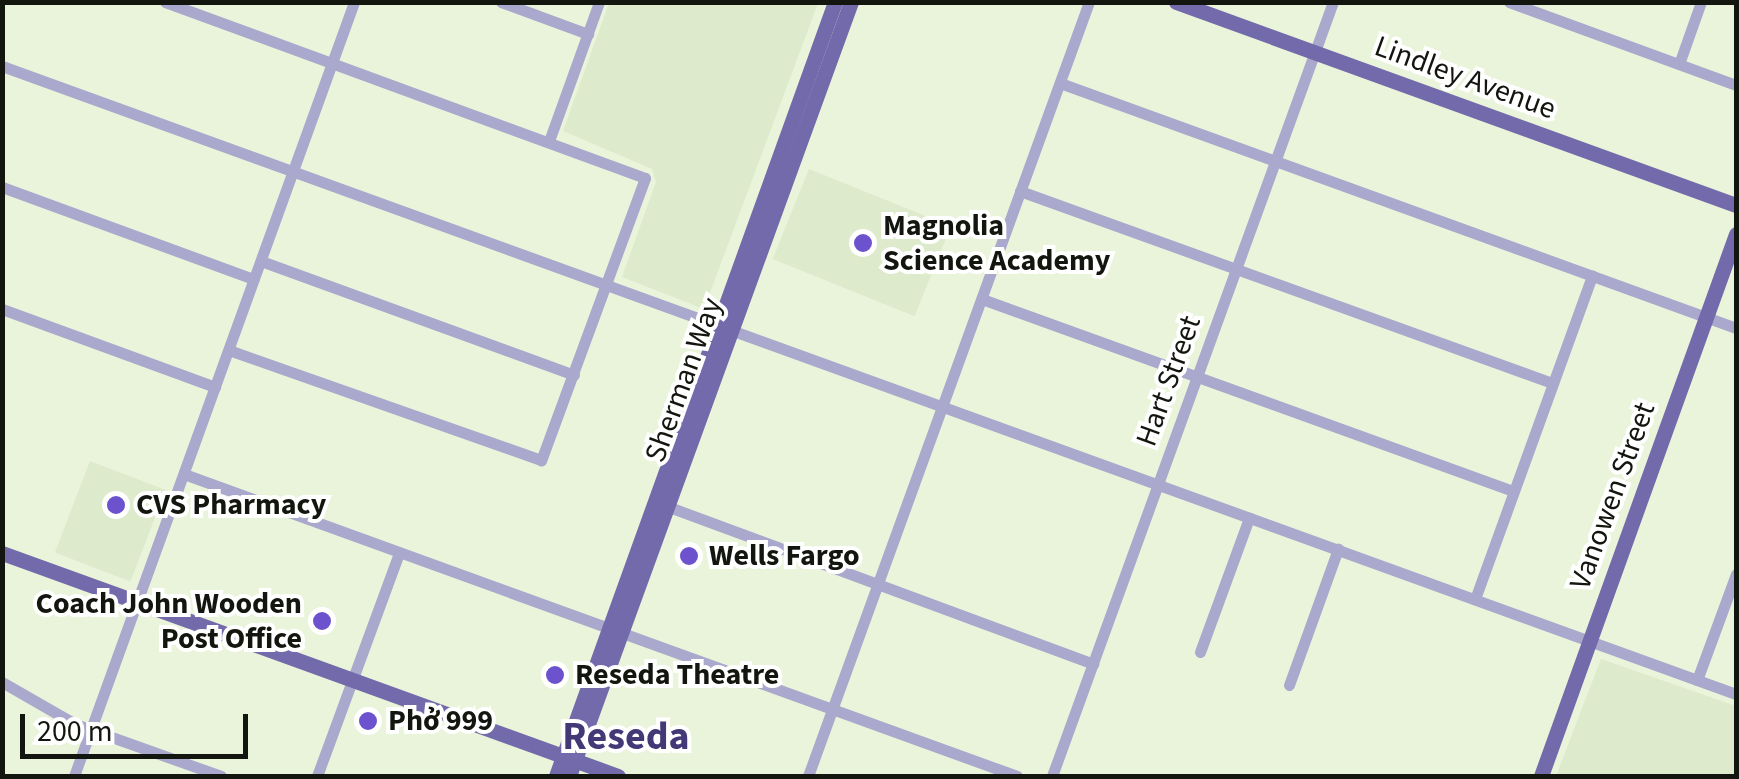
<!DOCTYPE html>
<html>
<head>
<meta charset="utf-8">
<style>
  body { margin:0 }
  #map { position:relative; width:1739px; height:779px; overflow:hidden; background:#eaf4db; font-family:"Source Sans 3",sans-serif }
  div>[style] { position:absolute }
  .built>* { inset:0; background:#ddeacb; transform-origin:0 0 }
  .minor>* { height:11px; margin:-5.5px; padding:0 5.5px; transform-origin:5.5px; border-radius:5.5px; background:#aaa8cc }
  .major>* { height:15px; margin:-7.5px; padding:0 7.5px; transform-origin:7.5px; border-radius:7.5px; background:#726aab }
  .dots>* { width:28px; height:28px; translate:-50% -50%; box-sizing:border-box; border:5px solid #fff; border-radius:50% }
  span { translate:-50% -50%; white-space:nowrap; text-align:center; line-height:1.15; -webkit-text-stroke:8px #fff; paint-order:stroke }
  .street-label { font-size:30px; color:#13160e }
  .poi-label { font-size:30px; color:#13160e; font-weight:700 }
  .left { translate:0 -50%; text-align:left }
  .right { translate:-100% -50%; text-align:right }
  .district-label { font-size:40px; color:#433976; font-weight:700 }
  .frame { position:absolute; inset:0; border:5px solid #13160e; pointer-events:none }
  .scale { position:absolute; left:20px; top:714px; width:228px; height:45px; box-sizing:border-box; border:5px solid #13160e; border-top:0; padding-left:12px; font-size:30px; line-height:35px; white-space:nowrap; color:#13160e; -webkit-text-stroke:8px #fff; paint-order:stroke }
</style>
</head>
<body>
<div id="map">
  <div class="built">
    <div style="clip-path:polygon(609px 3px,818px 3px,704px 309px,622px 277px,656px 182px,652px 169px,563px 131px)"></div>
    <div style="left:809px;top:169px;width:153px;height:97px;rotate:22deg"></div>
    <div style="left:90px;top:461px;width:81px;height:98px;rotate:21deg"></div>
    <div style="clip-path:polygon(1601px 659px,1736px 706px,1736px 776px,1556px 776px)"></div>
  </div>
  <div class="minor">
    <div style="left:165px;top:2px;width:511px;rotate:20.14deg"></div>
    <div style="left:645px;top:178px;width:301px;rotate:110.2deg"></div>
    <div style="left:541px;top:460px;width:331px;rotate:-160.6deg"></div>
    <div style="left:501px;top:2px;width:93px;rotate:20.2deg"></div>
    <div style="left:1509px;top:2px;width:242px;rotate:20.1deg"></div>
    <div style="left:1679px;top:64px;width:66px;rotate:-70.5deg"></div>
    <div style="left:2px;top:66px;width:1844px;rotate:19.91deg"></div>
    <div style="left:1060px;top:83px;width:719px;rotate:19.92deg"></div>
    <div style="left:549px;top:141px;width:148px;rotate:-70.2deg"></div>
    <div style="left:2px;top:187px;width:268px;rotate:20.1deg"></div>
    <div style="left:1020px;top:191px;width:566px;rotate:19.84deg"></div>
    <div style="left:261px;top:261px;width:333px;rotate:20deg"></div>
    <div style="left:982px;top:299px;width:565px;rotate:19.88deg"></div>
    <div style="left:2px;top:309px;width:227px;rotate:20.1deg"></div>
    <div style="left:184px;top:474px;width:886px;rotate:19.93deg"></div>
    <div style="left:661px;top:504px;width:461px;rotate:20.3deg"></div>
    <div style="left:1475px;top:599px;width:344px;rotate:-70.1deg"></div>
    <div style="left:1200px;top:652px;width:143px;rotate:-69.9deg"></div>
    <div style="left:1697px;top:680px;width:113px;rotate:-69.8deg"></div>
    <div style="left:2px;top:682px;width:84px;rotate:29.9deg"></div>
    <div style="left:75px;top:724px;width:155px;rotate:19.6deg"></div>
    <div style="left:1289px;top:685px;width:145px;rotate:-70.2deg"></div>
    <div style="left:74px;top:776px;width:823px;rotate:-70.11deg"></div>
    <div style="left:317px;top:776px;width:238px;rotate:-69.8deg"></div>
    <div style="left:808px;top:776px;width:823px;rotate:-70.05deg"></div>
    <div style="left:1052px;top:776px;width:823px;rotate:-70.05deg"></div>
  </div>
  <div class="major">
    <div style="left:1176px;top:2px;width:596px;rotate:19.93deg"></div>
    <div style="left:2px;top:553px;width:655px;rotate:19.9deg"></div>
    <div style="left:556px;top:776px;width:823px;rotate:-70.18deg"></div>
    <div style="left:569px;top:776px;width:824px;rotate:-69.98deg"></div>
    <div style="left:1541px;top:776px;width:576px;rotate:-70.21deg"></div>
  </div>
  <div class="dots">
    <div style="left:863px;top:243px;background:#6c53cd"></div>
    <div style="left:116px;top:505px;background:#6c53cd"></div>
    <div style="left:689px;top:556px;background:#6c53cd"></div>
    <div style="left:322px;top:621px;background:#6c53cd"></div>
    <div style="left:555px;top:675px;background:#6c53cd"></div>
    <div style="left:368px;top:721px;background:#6c53cd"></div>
  </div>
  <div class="street-label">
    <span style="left:1465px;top:78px;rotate:20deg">Lindley Avenue</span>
    <span style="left:684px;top:380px;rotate:-70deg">Sherman Way</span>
    <span style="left:1169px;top:381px;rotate:-70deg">Hart Street</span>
    <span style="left:1613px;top:496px;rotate:-70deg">Vanowen Street</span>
  </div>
  <div class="poi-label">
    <span class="left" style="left:883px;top:243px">Magnolia<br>Science Academy</span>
    <span class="left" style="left:136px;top:505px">CVS Pharmacy</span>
    <span class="left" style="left:709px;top:556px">Wells Fargo</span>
    <span class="right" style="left:302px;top:621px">Coach John Wooden<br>Post Office</span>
    <span class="left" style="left:575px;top:675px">Reseda Theatre</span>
    <span class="left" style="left:388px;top:721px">Phở 999</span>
  </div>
  <div class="district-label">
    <span style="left:626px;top:737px">Reseda</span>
  </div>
  <div class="frame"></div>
  <div class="scale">200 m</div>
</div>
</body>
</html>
